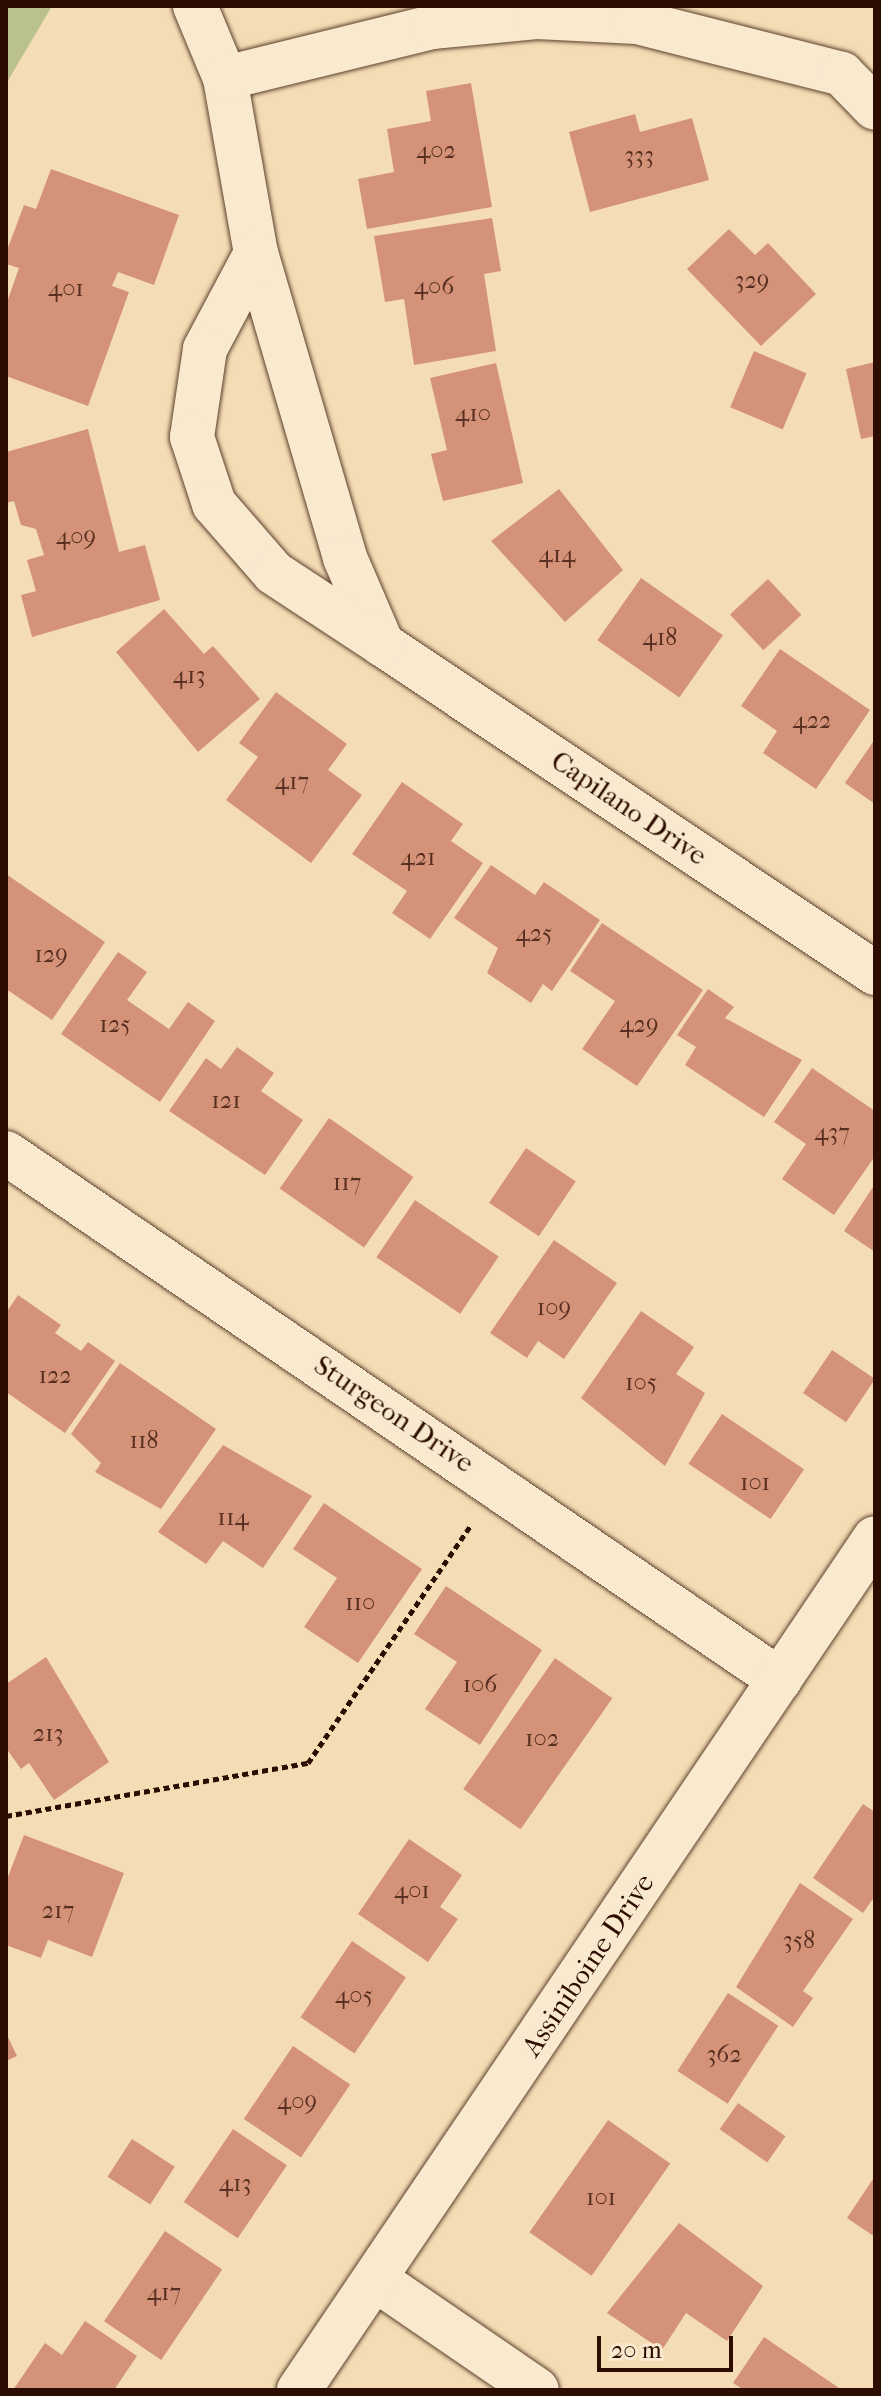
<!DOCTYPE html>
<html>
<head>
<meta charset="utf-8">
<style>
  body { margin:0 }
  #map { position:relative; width:881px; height:2396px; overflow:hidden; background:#f4ddb5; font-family:"IM FELL French Canon",serif }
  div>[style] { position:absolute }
  .green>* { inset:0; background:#bbc18d }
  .building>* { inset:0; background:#d49378; transform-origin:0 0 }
  .path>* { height:5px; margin-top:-2.5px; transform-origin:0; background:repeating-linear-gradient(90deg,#2d0d01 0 6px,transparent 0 10px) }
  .roads { filter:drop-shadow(0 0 2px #5f412e) drop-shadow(0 0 2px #5f412e) }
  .minor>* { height:44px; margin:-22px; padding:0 22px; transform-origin:22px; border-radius:22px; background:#f8e9cf }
  .tertiary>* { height:44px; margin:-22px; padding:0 22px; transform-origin:22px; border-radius:22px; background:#f8e9cf }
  span { translate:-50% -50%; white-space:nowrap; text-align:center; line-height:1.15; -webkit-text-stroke:6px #f8e9cf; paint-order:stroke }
  .number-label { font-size:24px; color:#572e1f }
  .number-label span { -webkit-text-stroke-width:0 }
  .street-label { font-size:28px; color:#2d0d01 }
  .frame { position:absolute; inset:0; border:8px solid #2d0d01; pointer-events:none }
  .scale { position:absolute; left:597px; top:2336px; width:136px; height:36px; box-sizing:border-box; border:4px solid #2d0d01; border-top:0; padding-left:10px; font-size:24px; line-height:28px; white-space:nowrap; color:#2d0d01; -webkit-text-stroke:6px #f8e9cf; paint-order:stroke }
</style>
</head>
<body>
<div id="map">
  <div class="green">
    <div style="clip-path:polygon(6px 6px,52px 6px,6px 84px)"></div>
  </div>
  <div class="building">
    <div style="clip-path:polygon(471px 83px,492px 207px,367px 229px,358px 179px,394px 172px,387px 129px,431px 121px,426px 91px)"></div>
    <div style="clip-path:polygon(635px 114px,640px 132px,692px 118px,709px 180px,590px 212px,569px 132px)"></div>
    <div style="clip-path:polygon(51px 169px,179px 215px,154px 285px,118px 272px,112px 286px,129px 292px,88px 406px,6px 376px,6px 305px,19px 268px,6px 264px,6px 253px,24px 205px,36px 209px)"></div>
    <div style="clip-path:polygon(492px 218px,501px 271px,484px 274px,496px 351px,414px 365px,404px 299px,385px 302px,374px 236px)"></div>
    <div style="clip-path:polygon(729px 229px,755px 255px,768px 243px,816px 294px,761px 346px,687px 269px)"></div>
    <div style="left:754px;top:351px;width:57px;height:61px;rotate:23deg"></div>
    <div style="clip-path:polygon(875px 362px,875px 436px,861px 439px,846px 369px)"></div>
    <div style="clip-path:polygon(496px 363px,523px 483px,443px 501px,431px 454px,447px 450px,430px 378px)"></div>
    <div style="clip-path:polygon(88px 429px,119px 552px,145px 545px,160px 600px,32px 637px,21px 595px,36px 591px,27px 560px,44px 555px,36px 529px,21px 525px,14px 501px,6px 503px,6px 452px)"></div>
    <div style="clip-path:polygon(559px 489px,623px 570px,565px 622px,491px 541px)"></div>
    <div style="left:641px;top:578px;width:100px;height:76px;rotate:35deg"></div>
    <div style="left:768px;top:579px;width:49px;height:52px;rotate:47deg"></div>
    <div style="clip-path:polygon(164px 609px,204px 654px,213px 646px,260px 699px,198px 752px,116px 652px)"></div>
    <div style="clip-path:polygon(780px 649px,870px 710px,816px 789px,763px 753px,777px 731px,741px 706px)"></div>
    <div style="clip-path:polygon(276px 692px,347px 744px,328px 770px,362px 795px,311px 863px,226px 800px,258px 757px,239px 743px)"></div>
    <div style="clip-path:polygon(875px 739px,875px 804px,845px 783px)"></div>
    <div style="clip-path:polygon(402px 782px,463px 824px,451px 841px,483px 863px,430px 939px,392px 913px,407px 891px,352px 854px)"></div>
    <div style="clip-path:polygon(491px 865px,535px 895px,544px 882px,600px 920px,552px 991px,543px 984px,531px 1003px,487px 973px,498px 948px,454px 918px)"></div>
    <div style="clip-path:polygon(6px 874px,105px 942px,52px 1020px,6px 989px)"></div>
    <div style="clip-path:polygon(602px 923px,703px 990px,637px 1086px,582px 1049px,615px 1001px,570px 971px)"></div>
    <div style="clip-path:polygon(118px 952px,147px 972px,127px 1000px,169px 1029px,188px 1002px,215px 1021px,160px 1102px,61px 1034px)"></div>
    <div style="clip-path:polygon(708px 989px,734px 1007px,725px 1018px,802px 1060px,764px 1117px,685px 1065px,696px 1047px,677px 1035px)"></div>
    <div style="clip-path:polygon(237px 1047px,274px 1073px,261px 1091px,303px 1120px,265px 1175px,169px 1111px,206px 1058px,221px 1069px)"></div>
    <div style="clip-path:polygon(812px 1068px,875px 1111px,875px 1156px,834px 1215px,782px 1179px,806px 1144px,774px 1122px)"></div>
    <div style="left:329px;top:1118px;width:103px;height:86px;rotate:35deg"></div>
    <div style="left:526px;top:1148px;width:60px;height:66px;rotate:34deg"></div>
    <div style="clip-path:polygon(875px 1184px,875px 1252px,844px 1231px)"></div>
    <div style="left:415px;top:1200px;width:101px;height:69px;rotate:34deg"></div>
    <div style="clip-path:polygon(554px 1240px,617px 1283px,564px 1359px,538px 1341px,527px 1358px,490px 1333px)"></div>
    <div style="clip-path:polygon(18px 1295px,61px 1325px,55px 1333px,81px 1351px,88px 1342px,115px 1361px,65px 1433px,6px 1392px,6px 1313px)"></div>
    <div style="clip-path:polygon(641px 1311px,694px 1347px,676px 1374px,705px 1393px,665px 1466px,581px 1398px)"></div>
    <div style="left:832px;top:1350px;width:52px;height:52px;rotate:34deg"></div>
    <div style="clip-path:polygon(120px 1363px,216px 1429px,161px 1509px,95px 1472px,101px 1463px,71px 1434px)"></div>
    <div style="left:722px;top:1414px;width:99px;height:60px;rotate:34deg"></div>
    <div style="clip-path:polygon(223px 1445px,312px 1496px,263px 1568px,223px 1541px,206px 1564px,158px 1532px)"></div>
    <div style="clip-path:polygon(324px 1503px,422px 1569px,358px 1663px,304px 1627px,337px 1578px,293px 1549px)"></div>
    <div style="clip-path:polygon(446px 1586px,542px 1650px,480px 1745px,425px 1709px,457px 1662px,414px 1634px)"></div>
    <div style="clip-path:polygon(46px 1657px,109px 1762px,54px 1800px,29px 1763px,21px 1769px,6px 1748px,6px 1684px)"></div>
    <div style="left:555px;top:1658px;width:70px;height:160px;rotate:35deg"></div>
    <div style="clip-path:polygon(863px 1804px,875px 1812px,875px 1896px,863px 1913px,813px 1878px)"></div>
    <div style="clip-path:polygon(24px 1835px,124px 1873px,92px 1957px,48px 1940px,41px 1958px,6px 1945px,6px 1882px)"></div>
    <div style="clip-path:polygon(409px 1839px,462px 1875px,440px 1907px,458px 1919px,428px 1962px,358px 1914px)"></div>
    <div style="clip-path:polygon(800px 1883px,853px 1919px,803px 1991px,813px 1998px,793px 2027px,736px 1987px)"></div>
    <div style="left:352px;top:1941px;width:65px;height:92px;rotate:34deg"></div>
    <div style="left:728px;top:1993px;width:60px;height:93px;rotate:33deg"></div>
    <div style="clip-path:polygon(6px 2033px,17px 2056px,6px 2061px)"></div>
    <div style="left:293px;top:2046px;width:69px;height:88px;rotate:34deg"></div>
    <div style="left:738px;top:2103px;width:58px;height:32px;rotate:35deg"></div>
    <div style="left:608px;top:2120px;width:76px;height:137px;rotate:35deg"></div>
    <div style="left:233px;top:2129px;width:65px;height:88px;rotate:34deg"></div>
    <div style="left:132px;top:2139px;width:51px;height:45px;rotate:33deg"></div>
    <div style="clip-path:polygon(875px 2176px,875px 2237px,847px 2218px)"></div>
    <div style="clip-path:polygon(679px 2223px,763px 2286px,727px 2341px,686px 2313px,662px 2350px,607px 2313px)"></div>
    <div style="left:165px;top:2231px;width:69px;height:109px;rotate:34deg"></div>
    <div style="clip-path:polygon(85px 2321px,137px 2356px,114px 2390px,13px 2390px,45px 2343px,62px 2355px)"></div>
    <div style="clip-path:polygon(764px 2337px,842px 2390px,744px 2390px,733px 2383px)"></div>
  </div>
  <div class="path">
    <div style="left:6px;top:1816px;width:307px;rotate:-10deg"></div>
    <div style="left:308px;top:1763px;width:288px;rotate:-55.6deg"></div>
  </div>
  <div class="roads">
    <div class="minor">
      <div style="left:195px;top:6px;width:78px;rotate:67.4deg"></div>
      <div style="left:225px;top:78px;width:178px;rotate:80deg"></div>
      <div style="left:256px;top:253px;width:318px;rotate:73.7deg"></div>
      <div style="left:345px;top:558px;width:94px;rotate:66.7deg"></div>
      <div style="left:382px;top:644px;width:593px;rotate:33.72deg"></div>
      <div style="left:225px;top:78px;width:213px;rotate:-13.8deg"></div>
      <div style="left:432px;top:27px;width:105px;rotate:-5.4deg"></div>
      <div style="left:537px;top:17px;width:100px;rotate:2.9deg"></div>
      <div style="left:637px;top:22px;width:211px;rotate:14.2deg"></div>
      <div style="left:842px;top:74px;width:47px;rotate:45.9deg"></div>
      <div style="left:256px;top:253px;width:109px;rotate:118deg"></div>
      <div style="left:205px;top:349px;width:89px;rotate:98.4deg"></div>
      <div style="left:192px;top:437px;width:71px;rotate:71.8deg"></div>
      <div style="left:214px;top:504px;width:91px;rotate:49deg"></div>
      <div style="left:274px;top:573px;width:129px;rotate:33.3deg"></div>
      <div style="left:6px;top:1153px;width:936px;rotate:34.25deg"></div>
      <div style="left:375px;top:2279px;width:196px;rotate:34.4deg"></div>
    </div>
    <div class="tertiary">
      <div style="left:299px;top:2390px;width:1028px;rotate:-55.94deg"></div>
    </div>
  </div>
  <div class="number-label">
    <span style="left:436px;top:151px">402</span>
    <span style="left:639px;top:156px">333</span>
    <span style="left:752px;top:281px">329</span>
    <span style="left:434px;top:287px">406</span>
    <span style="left:66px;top:289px">401</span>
    <span style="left:473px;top:414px">410</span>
    <span style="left:76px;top:537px">409</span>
    <span style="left:557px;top:555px">414</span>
    <span style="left:660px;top:638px">418</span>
    <span style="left:189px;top:676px">413</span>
    <span style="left:812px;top:721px">422</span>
    <span style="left:292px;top:782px">417</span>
    <span style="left:418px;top:858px">421</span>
    <span style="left:534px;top:934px">425</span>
    <span style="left:51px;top:955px">129</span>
    <span style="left:115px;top:1025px">125</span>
    <span style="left:639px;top:1025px">429</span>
    <span style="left:226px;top:1101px">121</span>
    <span style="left:832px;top:1133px">437</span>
    <span style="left:347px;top:1183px">117</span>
    <span style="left:554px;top:1308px">109</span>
    <span style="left:55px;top:1376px">122</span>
    <span style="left:641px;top:1383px">105</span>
    <span style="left:144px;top:1441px">118</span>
    <span style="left:755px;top:1483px">101</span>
    <span style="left:233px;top:1518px">114</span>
    <span style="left:360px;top:1603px">110</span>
    <span style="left:480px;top:1685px">106</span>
    <span style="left:48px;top:1734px">213</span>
    <span style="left:542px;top:1739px">102</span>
    <span style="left:412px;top:1891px">401</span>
    <span style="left:58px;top:1911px">217</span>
    <span style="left:799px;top:1941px">358</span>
    <span style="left:354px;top:1996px">405</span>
    <span style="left:724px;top:2055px">362</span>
    <span style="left:297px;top:2102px">409</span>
    <span style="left:235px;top:2184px">413</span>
    <span style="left:601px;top:2198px">101</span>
    <span style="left:164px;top:2293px">417</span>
  </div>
  <div class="street-label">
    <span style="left:629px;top:808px;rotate:34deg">Capilano Drive</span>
    <span style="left:394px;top:1414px;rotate:34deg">Sturgeon Drive</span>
    <span style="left:588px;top:1965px;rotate:-56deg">Assiniboine Drive</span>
  </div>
  <div class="frame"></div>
  <div class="scale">20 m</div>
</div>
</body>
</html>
